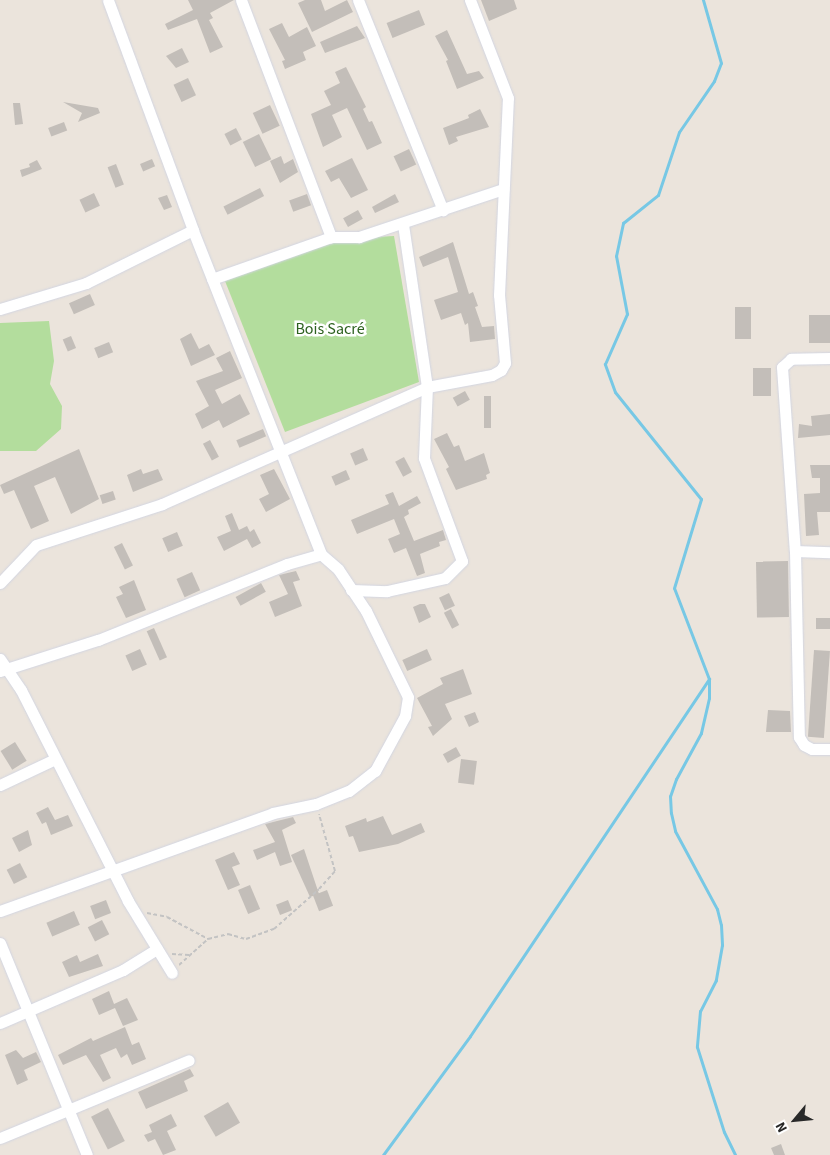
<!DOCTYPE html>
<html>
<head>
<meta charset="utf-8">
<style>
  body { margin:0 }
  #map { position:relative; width:830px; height:1155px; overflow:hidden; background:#ebe4dc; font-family:"Source Sans 3",sans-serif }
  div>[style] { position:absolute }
  .green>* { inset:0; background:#b3dd9d }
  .stream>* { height:3px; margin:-1.5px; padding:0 1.5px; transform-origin:1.5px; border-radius:1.5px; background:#77c8e5 }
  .building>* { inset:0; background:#c3beb9; transform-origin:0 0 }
  .path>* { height:2px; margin-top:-1px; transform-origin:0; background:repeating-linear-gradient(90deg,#c3c3c3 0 4px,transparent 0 6.5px) }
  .roads { filter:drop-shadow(0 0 1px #d2d5e1) drop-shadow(0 0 1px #d2d5e1) }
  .street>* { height:11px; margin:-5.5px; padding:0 5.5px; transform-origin:5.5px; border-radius:5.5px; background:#fff }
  span { translate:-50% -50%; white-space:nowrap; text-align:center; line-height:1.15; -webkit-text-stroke:5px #fff; paint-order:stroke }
  .park-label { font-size:16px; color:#2d611f }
  .north { position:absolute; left:770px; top:1095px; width:50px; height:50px; -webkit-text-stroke:4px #fff; paint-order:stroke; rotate:242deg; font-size:14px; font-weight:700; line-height:20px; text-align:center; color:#292929 }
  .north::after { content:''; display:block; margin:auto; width:18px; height:22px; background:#292929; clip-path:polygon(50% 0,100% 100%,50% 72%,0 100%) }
</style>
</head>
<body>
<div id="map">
  <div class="green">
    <div style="clip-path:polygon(394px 236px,419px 382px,285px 432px,225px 281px,339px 239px)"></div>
    <div style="clip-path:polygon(49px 321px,54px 361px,50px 384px,62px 406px,61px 429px,36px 451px,0 451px,0 323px)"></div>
  </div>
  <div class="stream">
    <div style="left:709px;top:680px;width:18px;rotate:90deg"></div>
    <div style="left:709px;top:698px;width:36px;rotate:103deg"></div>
    <div style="left:701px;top:733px;width:52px;rotate:118.5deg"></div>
    <div style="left:676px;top:779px;width:18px;rotate:109deg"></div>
    <div style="left:670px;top:796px;width:17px;rotate:87deg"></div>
    <div style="left:671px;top:813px;width:18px;rotate:77deg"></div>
    <div style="left:675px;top:831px;width:89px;rotate:61.7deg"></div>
    <div style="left:717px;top:909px;width:16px;rotate:76deg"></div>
    <div style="left:721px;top:925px;width:20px;rotate:87deg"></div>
    <div style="left:722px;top:945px;width:36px;rotate:100deg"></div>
    <div style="left:716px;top:980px;width:35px;rotate:117deg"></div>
    <div style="left:700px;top:1011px;width:36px;rotate:95deg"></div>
    <div style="left:697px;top:1047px;width:89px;rotate:72.4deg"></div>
    <div style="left:724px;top:1132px;width:25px;rotate:64deg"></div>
    <div style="left:383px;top:1155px;width:147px;rotate:-53.8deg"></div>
    <div style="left:470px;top:1036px;width:430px;rotate:-56.2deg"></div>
    <div style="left:709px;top:679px;width:97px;rotate:-111deg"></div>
    <div style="left:674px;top:588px;width:93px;rotate:-73.1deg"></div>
    <div style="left:701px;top:499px;width:137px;rotate:-128.8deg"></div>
    <div style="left:615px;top:392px;width:30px;rotate:-110deg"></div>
    <div style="left:605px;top:364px;width:55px;rotate:-66.3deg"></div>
    <div style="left:627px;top:314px;width:59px;rotate:-100.7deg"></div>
    <div style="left:616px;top:256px;width:34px;rotate:-78deg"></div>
    <div style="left:623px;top:223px;width:45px;rotate:-38.7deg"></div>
    <div style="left:658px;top:195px;width:66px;rotate:-71.6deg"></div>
    <div style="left:679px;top:132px;width:62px;rotate:-55.5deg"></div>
    <div style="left:714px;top:81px;width:19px;rotate:-69deg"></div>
    <div style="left:721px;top:63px;width:66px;rotate:-105.9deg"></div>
  </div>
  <div class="building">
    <div style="clip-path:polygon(188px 0,234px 0,210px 13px,213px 18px,209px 20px,223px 47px,210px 53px,197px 19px,168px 30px,165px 24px,193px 10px)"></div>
    <div style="clip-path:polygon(305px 0,321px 0,325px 11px,347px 0,353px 12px,312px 32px,298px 3px)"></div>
    <div style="clip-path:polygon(481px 0,514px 0,517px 9px,489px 21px)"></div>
    <div style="left:419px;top:10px;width:16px;height:35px;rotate:68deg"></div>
    <div style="clip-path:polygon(282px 23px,289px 37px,307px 27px,316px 46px,303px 52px,306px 60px,285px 69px,282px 61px,285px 60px,269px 29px)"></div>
    <div style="clip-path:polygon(357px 26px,365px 38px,325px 53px,320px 42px)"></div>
    <div style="clip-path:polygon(447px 30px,467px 74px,479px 71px,484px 78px,457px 89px,446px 61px,448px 60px,435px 36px)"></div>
    <div style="clip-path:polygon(182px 48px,189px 62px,176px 68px,166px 56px)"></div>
    <div style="clip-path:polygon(346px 67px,366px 107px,363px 109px,369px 122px,372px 121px,382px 143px,367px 150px,347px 108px,332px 115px,342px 137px,323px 147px,311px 114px,331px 105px,324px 91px,340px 83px,335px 72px)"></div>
    <div style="left:188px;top:78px;width:19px;height:16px;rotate:65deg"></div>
    <div style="clip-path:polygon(63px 102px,98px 108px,100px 113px,78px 122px,82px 113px)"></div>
    <div style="clip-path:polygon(13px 103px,20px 103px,23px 124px,15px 125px)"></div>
    <div style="left:270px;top:105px;width:23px;height:19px;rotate:65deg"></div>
    <div style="clip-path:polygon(480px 109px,489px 127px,456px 137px,458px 141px,449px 145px,443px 128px,469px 118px,468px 115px)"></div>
    <div style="left:64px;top:122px;width:9px;height:17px;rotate:69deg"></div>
    <div style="left:236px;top:128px;width:13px;height:13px;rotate:63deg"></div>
    <div style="left:259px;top:134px;width:28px;height:18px;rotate:64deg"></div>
    <div style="left:409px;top:149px;width:17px;height:17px;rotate:65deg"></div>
    <div style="clip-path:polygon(281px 156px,284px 164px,293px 159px,298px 172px,280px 183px,270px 161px)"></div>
    <div style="clip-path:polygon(352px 158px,368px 190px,351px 198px,339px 178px,331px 182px,325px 171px)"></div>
    <div style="left:152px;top:159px;width:8px;height:13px;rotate:67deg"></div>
    <div style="clip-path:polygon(37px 160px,42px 169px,22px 177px,20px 170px,30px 167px,29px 164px)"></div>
    <div style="left:116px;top:164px;width:22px;height:9px;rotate:69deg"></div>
    <div style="left:260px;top:188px;width:9px;height:41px;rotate:63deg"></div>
    <div style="left:94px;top:193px;width:14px;height:16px;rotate:65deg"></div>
    <div style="left:307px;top:194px;width:12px;height:19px;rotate:70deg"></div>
    <div style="clip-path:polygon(395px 194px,399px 202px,375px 213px,372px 207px)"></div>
    <div style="clip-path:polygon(167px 195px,172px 207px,164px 210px,158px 198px)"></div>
    <div style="left:358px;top:210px;width:10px;height:17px;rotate:61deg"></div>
    <div style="clip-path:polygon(453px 242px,469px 294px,473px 292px,478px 306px,475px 307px,482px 327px,494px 326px,495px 339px,470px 342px,468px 323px,465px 325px,461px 313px,441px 320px,434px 300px,458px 292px,448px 257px,423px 267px,419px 257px)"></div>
    <div style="left:90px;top:294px;width:12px;height:23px;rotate:66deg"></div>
    <div style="left:735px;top:307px;width:16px;height:32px"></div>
    <div style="left:809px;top:315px;width:21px;height:28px"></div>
    <div style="clip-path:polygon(191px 333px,199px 349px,209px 344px,215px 355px,191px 366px,180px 339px)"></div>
    <div style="left:71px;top:336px;width:13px;height:9px;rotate:67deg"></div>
    <div style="left:109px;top:342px;width:11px;height:16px;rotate:68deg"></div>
    <div style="clip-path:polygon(230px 351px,242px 378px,215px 390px,222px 404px,240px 394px,250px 414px,223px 428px,219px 420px,202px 429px,195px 414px,209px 406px,196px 381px,223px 371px,216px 358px)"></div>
    <div style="left:753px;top:368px;width:18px;height:28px"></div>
    <div style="left:465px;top:391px;width:10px;height:14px;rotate:61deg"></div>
    <div style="left:484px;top:396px;width:7px;height:32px"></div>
    <div style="clip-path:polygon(830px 414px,830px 435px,798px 438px,799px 424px,812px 426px,811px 416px)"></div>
    <div style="left:263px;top:429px;width:8px;height:29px;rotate:67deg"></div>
    <div style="clip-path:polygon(447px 433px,454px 447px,459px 445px,465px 461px,484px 453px,490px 473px,486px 475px,487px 479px,456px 490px,446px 469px,449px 467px,434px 439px)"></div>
    <div style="left:210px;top:440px;width:19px;height:8px;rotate:62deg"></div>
    <div style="left:363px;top:448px;width:13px;height:14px;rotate:67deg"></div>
    <div style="clip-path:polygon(79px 449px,99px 499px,71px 514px,55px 477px,34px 486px,49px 521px,31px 529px,14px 490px,4px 494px,0 485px)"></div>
    <div style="left:404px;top:457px;width:17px;height:10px;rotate:62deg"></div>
    <div style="clip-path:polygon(810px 465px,830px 465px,830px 512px,817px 512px,819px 535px,806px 536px,804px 494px,820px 493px,820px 478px,812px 478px)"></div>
    <div style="clip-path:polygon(141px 469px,143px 474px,158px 469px,163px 480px,133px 492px,127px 475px)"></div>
    <div style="clip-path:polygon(274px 469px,290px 499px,266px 512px,259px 499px,269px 494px,260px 475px)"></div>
    <div style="left:346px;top:470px;width:10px;height:16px;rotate:66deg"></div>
    <div style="left:113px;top:491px;width:9px;height:14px;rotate:72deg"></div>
    <div style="clip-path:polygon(393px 492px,399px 506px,417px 496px,421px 503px,408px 510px,409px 514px,404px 517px,414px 541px,443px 530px,446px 540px,439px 542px,440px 546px,420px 554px,425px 573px,417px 576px,406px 548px,394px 553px,388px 539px,400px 534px,394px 519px,357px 534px,351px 520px,389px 504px,385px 495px)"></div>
    <div style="clip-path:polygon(232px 513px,239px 530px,247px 526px,250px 532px,254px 529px,261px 543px,252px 548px,247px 539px,224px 551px,217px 537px,231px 531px,225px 516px)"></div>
    <div style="left:177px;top:532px;width:15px;height:16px;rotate:67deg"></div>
    <div style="left:122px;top:543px;width:25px;height:9px;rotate:64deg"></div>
    <div style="left:788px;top:561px;width:56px;height:32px;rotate:89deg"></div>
    <div style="clip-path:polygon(296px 571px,300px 580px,293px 582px,302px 606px,275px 617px,269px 602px,288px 594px,279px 575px)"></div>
    <div style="left:192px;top:572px;width:20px;height:17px;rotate:66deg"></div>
    <div style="clip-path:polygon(134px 580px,146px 610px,126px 618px,116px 597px,123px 594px,119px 587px)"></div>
    <div style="left:261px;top:583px;width:10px;height:29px;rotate:61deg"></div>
    <div style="left:449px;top:593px;width:14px;height:11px;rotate:65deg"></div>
    <div style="clip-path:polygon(420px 604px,425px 604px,431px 617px,419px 623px,413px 607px)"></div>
    <div style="left:451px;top:609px;width:18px;height:8px;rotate:63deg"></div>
    <div style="left:816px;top:618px;width:14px;height:11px"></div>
    <div style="left:154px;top:628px;width:32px;height:8px;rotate:66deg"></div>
    <div style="left:140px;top:649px;width:17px;height:16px;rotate:66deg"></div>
    <div style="left:427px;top:649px;width:12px;height:27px;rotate:66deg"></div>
    <div style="left:814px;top:650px;width:16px;height:87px;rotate:4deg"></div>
    <div style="clip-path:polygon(463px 669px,472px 694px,445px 704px,452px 719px,433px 736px,428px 727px,432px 726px,417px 698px,443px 684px,440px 678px)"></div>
    <div style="clip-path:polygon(768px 710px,790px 711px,791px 732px,766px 732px)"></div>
    <div style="clip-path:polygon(475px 712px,479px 722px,469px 727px,464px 716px)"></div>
    <div style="left:15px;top:742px;width:22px;height:17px;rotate:58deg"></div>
    <div style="left:456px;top:747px;width:10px;height:15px;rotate:61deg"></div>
    <div style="left:461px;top:759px;width:16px;height:24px;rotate:7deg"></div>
    <div style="clip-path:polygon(48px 807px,55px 820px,68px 815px,73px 826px,51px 835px,46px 822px,42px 824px,36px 813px)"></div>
    <div style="clip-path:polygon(383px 816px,392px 835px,421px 823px,425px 832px,398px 844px,359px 852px,353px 836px,349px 837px,345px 826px,366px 818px,367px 822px)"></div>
    <div style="clip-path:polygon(293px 817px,296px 823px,282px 830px,292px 862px,280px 866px,275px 852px,257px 860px,253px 850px,275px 842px,265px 824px)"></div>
    <div style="clip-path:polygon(28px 830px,32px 845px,19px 852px,12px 838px)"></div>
    <div style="clip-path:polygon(304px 849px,319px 894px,310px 897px,291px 855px)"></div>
    <div style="clip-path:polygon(234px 852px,240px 864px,232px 867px,240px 885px,228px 890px,215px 860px)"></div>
    <div style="left:20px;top:863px;width:16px;height:15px;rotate:63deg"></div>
    <div style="left:250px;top:885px;width:26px;height:13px;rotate:67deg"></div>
    <div style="left:327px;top:890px;width:17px;height:15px;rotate:69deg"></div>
    <div style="left:106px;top:900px;width:14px;height:17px;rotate:69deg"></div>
    <div style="left:288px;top:900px;width:11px;height:13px;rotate:68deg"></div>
    <div style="left:74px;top:911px;width:15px;height:30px;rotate:67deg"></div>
    <div style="left:102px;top:920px;width:16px;height:16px;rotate:63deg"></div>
    <div style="clip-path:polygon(98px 954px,103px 966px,69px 977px,62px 962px,77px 955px,80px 962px)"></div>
    <div style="clip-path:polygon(109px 991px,114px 1004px,127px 998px,138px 1020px,123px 1026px,115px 1008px,99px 1015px,92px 999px)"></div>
    <div style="clip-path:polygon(125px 1027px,132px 1045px,139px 1042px,146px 1059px,132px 1065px,127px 1054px,121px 1058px,116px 1048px,100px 1055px,111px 1078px,103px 1082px,86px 1055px,63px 1065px,58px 1055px,91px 1038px,93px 1041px)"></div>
    <div style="clip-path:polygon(16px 1050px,23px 1058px,36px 1052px,41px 1062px,24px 1070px,28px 1080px,17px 1085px,5px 1055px)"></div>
    <div style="clip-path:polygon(190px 1069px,194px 1076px,184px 1081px,188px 1091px,146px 1109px,138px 1092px)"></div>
    <div style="left:228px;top:1102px;width:24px;height:28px;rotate:60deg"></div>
    <div style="left:108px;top:1108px;width:37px;height:19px;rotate:63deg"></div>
    <div style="clip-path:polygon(171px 1114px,177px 1126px,167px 1131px,176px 1150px,163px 1155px,155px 1139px,148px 1142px,144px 1135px,152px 1132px,149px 1125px)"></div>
    <div style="clip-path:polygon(781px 1144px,785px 1155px,774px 1155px,771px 1148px)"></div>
  </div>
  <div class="path">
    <div style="left:147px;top:913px;width:20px;rotate:11deg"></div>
    <div style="left:167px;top:917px;width:47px;rotate:28.2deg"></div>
    <div style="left:172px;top:954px;width:17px;rotate:3deg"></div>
    <div style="left:179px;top:965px;width:39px;rotate:-42deg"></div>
    <div style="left:208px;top:939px;width:21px;rotate:-14deg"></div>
    <div style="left:228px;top:934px;width:19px;rotate:16deg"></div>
    <div style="left:246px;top:939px;width:30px;rotate:-20deg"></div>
    <div style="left:274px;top:929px;width:60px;rotate:-41.6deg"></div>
    <div style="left:319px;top:889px;width:24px;rotate:-48deg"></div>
    <div style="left:335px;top:871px;width:59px;rotate:-105.7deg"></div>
  </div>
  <div class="roads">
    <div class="street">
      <div style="left:241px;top:0;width:254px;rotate:69.2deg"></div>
      <div style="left:358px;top:0;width:227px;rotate:68deg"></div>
      <div style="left:212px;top:279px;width:126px;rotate:-19.4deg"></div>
      <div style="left:331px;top:237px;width:28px"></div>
      <div style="left:359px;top:237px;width:152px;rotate:-18.4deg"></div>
      <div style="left:0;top:309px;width:90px;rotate:-16.8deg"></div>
      <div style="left:86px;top:283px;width:119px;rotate:-26.4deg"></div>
      <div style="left:830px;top:358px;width:39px;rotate:179deg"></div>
      <div style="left:791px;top:359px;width:12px;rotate:138deg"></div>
      <div style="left:782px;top:367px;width:184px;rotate:86deg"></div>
      <div style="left:795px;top:551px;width:186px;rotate:88.8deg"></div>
      <div style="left:799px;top:737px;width:9px;rotate:58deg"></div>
      <div style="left:804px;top:745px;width:9px;rotate:27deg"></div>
      <div style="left:812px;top:749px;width:18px"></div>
      <div style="left:795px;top:551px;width:35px;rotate:2deg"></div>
      <div style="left:0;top:583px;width:52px;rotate:-46.5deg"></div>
      <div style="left:36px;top:545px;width:133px;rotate:-18deg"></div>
      <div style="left:162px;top:504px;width:290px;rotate:-23.8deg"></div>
      <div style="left:427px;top:387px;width:66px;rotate:-10.5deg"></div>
      <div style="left:492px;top:375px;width:10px;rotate:-29deg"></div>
      <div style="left:501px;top:370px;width:8px;rotate:-60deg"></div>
      <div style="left:505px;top:363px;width:68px;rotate:-95deg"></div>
      <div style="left:499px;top:295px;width:197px;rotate:-87.4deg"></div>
      <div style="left:508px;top:98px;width:105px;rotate:-111.2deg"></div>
      <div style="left:351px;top:590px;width:36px;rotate:2deg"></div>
      <div style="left:387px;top:591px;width:59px;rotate:-12.6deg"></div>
      <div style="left:445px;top:578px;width:24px;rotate:-45deg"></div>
      <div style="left:462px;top:561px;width:110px;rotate:-110.3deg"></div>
      <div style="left:424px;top:458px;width:71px;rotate:-87.6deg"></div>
      <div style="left:427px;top:387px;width:164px;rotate:-98.4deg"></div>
      <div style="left:0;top:659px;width:37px;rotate:56deg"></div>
      <div style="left:21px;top:690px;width:237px;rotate:63.1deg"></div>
      <div style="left:128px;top:901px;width:84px;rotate:58.6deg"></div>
      <div style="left:0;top:671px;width:103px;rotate:-17.6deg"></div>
      <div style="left:98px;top:640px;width:204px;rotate:-21.9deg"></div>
      <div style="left:287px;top:564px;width:35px;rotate:-16deg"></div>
      <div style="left:0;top:785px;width:61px;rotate:-25.3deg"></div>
      <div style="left:0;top:911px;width:290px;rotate:-19.7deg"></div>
      <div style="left:273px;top:813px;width:44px;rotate:-11.8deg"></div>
      <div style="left:316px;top:804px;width:35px;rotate:-22deg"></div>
      <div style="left:349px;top:791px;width:33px;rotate:-38deg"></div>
      <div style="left:375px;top:771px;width:63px;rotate:-61.4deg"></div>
      <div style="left:405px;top:716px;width:19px;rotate:-81deg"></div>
      <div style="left:408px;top:697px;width:96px;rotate:-116deg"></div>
      <div style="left:366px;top:611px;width:50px;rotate:-123.7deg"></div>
      <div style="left:338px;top:569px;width:23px;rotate:-139deg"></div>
      <div style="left:321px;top:554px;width:348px;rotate:-111.6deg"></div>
      <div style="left:193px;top:230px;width:245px;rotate:-110.3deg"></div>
      <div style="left:0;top:943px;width:229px;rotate:67.7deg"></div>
      <div style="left:0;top:1023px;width:134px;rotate:-23.3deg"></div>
      <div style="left:123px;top:970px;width:40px;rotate:-32deg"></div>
      <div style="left:0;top:1138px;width:204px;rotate:-22.4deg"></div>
    </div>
  </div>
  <div class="park-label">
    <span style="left:330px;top:329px">Bois Sacré</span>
  </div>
  <div class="north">N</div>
</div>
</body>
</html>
